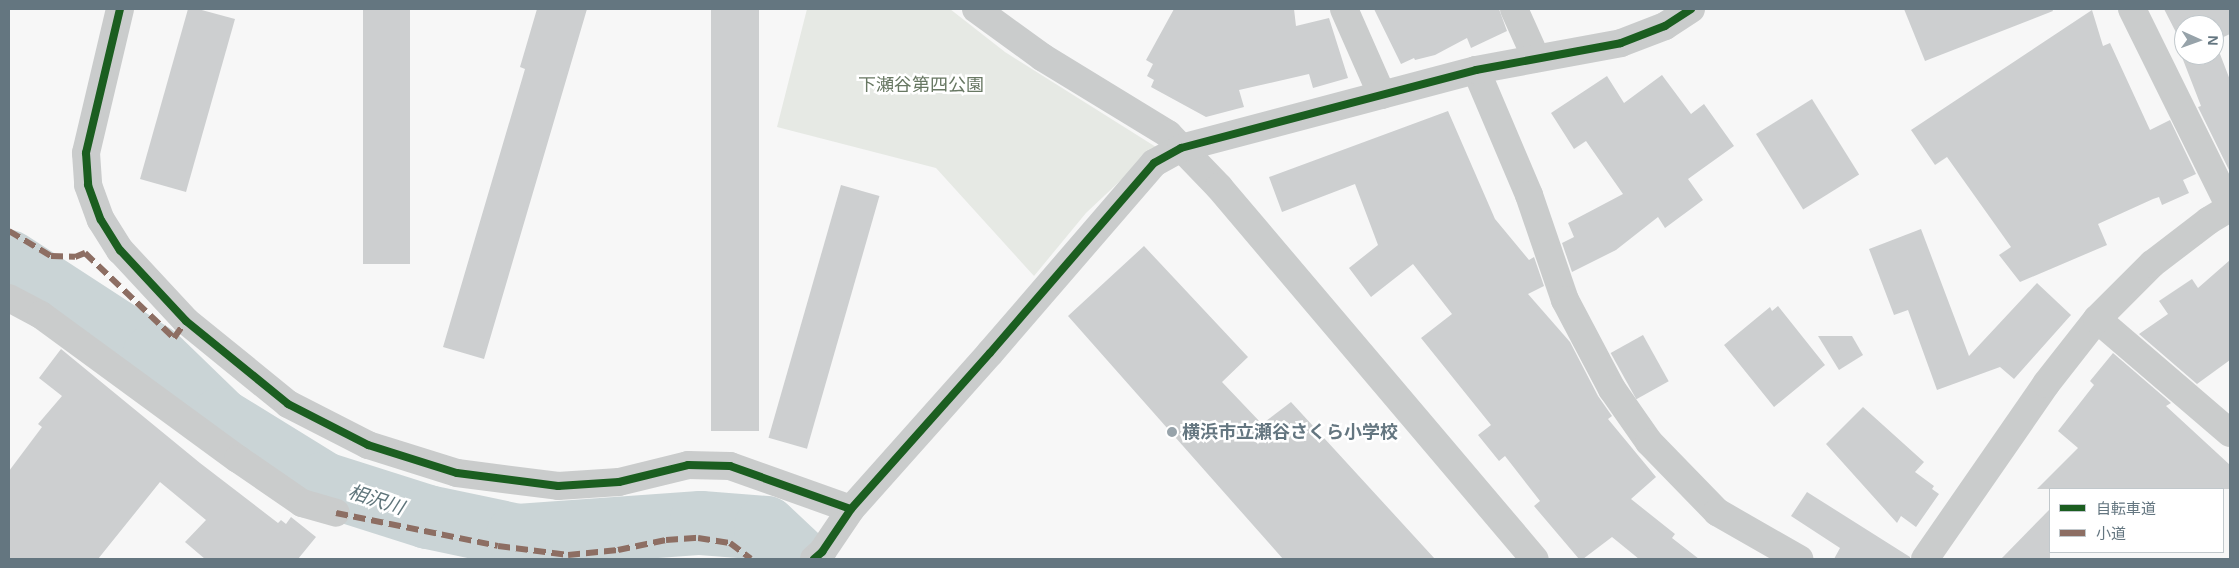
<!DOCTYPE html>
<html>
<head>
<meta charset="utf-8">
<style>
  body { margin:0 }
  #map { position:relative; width:2239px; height:568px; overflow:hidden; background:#f7f7f7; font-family:Helvetica,"Noto Sans JP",sans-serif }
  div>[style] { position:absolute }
  .green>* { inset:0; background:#e6e9e4 }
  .river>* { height:64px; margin:-32px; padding:0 32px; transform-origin:32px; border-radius:32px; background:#cad4d6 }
  .building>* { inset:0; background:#cdcfd0; transform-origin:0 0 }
  .minor>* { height:28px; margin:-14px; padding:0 14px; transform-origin:14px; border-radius:14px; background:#cacccc }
  .quiet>* { height:6px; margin-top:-3px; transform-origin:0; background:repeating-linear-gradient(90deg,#8d6e63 0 12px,transparent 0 18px) }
  .cycleway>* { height:8px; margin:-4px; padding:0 4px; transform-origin:4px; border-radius:4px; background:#1b5e20 }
  .dots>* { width:14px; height:14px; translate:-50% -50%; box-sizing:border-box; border:2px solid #fff; border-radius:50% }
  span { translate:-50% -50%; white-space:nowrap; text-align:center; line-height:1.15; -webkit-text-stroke:5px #fff; paint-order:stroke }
  .park-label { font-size:18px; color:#687863 }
  .poi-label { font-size:18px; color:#647680; font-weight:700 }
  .left { translate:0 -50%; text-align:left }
  .water-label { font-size:19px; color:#5f757b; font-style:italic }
  .frame { position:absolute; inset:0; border:10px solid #647680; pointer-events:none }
  .legend { position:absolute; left:2049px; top:488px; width:175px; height:65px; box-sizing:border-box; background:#fff; border:1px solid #c1c8cc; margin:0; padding:6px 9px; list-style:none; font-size:15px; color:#647680 }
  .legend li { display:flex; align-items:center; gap:10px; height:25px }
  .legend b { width:25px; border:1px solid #c1c8cc }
  .north { position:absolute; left:2174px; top:15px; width:50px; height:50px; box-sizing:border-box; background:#fff; border:1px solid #c1c8cc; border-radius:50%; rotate:92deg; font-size:14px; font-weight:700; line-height:20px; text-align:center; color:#647680 }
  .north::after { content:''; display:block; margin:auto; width:18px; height:22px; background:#97a3aa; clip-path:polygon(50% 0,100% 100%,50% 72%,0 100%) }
</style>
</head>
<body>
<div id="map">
  <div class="green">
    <div style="clip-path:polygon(807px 9px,950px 9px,1005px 52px,1156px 147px,1086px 213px,1034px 276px,936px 168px,777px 127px)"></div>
  </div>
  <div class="river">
    <div style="left:9px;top:262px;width:173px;rotate:33deg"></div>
    <div style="left:154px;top:356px;width:92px;rotate:44.1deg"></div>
    <div style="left:220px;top:420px;width:122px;rotate:31.6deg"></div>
    <div style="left:324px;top:484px;width:109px;rotate:17.6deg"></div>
    <div style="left:428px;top:517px;width:92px;rotate:11.9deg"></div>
    <div style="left:518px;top:536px;width:183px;rotate:-4.1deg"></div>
    <div style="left:701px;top:523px;width:65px;rotate:4.4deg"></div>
    <div style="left:766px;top:528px;width:45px;rotate:43.2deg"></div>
  </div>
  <div class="building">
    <div style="clip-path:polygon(188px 9px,198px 9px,235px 19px,186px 192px,140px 179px)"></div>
    <div style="left:363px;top:9px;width:47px;height:255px"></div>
    <div style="clip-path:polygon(537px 9px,587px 9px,484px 359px,443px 347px,525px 69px,520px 67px)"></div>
    <div style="left:711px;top:9px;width:48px;height:422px"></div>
    <div style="clip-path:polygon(1174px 9px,1294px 9px,1296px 26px,1329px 18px,1348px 78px,1313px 88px,1309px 74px,1239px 90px,1244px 107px,1206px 117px,1151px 87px,1154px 80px,1147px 76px,1153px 64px,1146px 60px)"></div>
    <div style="clip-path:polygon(1374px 9px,1499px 9px,1507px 31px,1471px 48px,1467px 38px,1435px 55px,1415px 60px,1414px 58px,1401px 64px)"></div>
    <div style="clip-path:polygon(1904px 9px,2052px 9px,2053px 11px,1925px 61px)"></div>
    <div style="clip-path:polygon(2164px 9px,2230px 9px,2230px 34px,2215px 41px,2230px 80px,2230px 172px,2198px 107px,2201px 106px,2180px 52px,2184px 50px,2184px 55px,2214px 55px,2214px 25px,2184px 25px,2184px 48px)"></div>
    <div style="clip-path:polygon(2092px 10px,2103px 46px,2110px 43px,2150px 130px,2170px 120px,2196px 174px,2183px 180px,2189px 193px,2162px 205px,2159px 197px,2153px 199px,2098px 224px,2107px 245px,2020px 282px,1999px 255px,2011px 247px,1947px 157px,1935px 165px,1911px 130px)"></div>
    <div style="clip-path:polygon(1662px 75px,1691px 114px,1704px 104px,1734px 146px,1688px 179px,1703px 200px,1665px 228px,1658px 217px,1616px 250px,1572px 272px,1562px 243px,1574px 237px,1568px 223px,1623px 194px,1586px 141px,1574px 149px,1551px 113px,1607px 76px,1624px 103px)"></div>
    <div style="left:1812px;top:99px;width:89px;height:66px;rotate:58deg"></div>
    <div style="clip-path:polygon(1448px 111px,1495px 219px,1529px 260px,1534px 257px,1544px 286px,1528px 294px,1570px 342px,1598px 396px,1612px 416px,1608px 419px,1656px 477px,1631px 499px,1675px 534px,1672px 538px,1699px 559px,1639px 559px,1612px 537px,1583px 559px,1579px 559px,1534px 506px,1540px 501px,1505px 456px,1499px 461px,1478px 435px,1491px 425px,1421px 338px,1452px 314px,1413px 264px,1371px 297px,1349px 268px,1378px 245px,1355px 184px,1282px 212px,1269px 177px)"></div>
    <div style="left:841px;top:185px;width:40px;height:263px;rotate:16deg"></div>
    <div style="clip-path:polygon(1921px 229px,1969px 356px,2037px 283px,2071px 315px,2014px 379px,2000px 367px,1937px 390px,1908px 310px,1894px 315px,1869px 249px)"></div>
    <div style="clip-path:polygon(1144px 246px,1248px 357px,1222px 382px,1262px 424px,1291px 402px,1435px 559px,1283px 559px,1068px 316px)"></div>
    <div style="clip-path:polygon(2230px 260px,2230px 360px,2197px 384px,2139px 334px,2168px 314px,2159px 301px,2192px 279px,2198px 288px)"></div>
    <div style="clip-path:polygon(1778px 306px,1825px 365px,1774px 407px,1724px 345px,1770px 307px,1772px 311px)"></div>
    <div style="left:1643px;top:335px;width:53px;height:37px;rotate:61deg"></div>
    <div style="clip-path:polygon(1818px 336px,1852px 336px,1863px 355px,1839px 370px)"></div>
    <div style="clip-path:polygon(61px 349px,200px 463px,278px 523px,281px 520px,286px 524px,291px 517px,316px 537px,298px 559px,205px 559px,185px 542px,206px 520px,160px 482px,98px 559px,9px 559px,9px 471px,42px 427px,38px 424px,62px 396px,39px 378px)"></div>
    <div style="clip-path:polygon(2113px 353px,2171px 403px,2166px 406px,2230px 465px,2230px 489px,2037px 489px,2078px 448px,2058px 431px,2094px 385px,2090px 381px)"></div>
    <div style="clip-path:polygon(1863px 407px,1924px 462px,1915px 472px,1934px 486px,1932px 489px,1939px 494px,1916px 527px,1901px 516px,1897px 523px,1826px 444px)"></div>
    <div style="clip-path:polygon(1807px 492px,1910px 557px,1910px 559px,1834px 559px,1840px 548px,1791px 516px)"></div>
    <div style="clip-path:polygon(2050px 509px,2050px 559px,2001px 559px)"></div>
  </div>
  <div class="minor">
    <div style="left:120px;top:9px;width:148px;rotate:103.3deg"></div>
    <div style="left:86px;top:153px;width:32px;rotate:86deg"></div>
    <div style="left:88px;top:185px;width:37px;rotate:70deg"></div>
    <div style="left:101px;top:220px;width:36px;rotate:58deg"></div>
    <div style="left:120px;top:250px;width:97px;rotate:47.1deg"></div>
    <div style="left:186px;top:321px;width:132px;rotate:39.1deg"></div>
    <div style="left:288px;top:404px;width:90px;rotate:27.1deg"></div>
    <div style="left:368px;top:445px;width:93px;rotate:17.5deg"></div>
    <div style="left:457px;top:473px;width:102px;rotate:7.3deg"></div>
    <div style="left:558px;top:486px;width:61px;rotate:-3.8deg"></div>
    <div style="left:619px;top:482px;width:71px;rotate:-13.8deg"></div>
    <div style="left:688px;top:465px;width:42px;rotate:1.4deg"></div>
    <div style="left:730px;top:466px;width:128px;rotate:19.6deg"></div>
    <div style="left:976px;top:9px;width:82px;rotate:36deg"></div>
    <div style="left:1042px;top:57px;width:148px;rotate:31.4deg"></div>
    <div style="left:1168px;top:134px;width:74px;rotate:46.1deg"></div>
    <div style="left:1219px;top:187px;width:488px;rotate:49.7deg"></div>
    <div style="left:1344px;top:9px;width:94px;rotate:66.2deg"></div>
    <div style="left:1514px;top:9px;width:54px;rotate:65.8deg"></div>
    <div style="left:2132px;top:9px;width:221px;rotate:63.7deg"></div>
    <div style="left:1476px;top:70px;width:136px;rotate:67deg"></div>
    <div style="left:1529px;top:195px;width:111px;rotate:71.1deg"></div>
    <div style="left:1565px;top:300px;width:101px;rotate:62.2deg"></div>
    <div style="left:1612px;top:389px;width:65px;rotate:55.1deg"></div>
    <div style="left:1649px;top:442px;width:98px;rotate:45.8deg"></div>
    <div style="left:1717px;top:512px;width:95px;rotate:29.8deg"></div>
    <div style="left:9px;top:298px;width:36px;rotate:28deg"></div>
    <div style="left:41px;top:315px;width:244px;rotate:36.2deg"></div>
    <div style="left:238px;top:459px;width:78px;rotate:34.5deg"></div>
    <div style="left:302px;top:503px;width:35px;rotate:16deg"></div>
    <div style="left:2097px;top:319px;width:175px;rotate:40.6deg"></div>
    <div style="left:814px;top:559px;width:11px;rotate:-41deg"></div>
    <div style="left:822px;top:552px;width:52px;rotate:-56deg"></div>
    <div style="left:851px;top:509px;width:209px;rotate:-48.3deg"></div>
    <div style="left:990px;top:353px;width:251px;rotate:-49.2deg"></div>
    <div style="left:1154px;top:163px;width:31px;rotate:-29deg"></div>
    <div style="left:1181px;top:148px;width:305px;rotate:-14.8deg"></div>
    <div style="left:1476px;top:70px;width:147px;rotate:-10.5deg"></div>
    <div style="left:1621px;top:43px;width:47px;rotate:-21.1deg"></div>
    <div style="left:1665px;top:26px;width:31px;rotate:-33deg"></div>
    <div style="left:1925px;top:559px;width:213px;rotate:-55.3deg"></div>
    <div style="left:2046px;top:384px;width:83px;rotate:-51.9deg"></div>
    <div style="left:2097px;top:319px;width:78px;rotate:-45deg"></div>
    <div style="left:2152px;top:264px;width:71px;rotate:-37.5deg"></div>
    <div style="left:2208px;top:221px;width:26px;rotate:-31deg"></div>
  </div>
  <div class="quiet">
    <div style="left:9px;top:231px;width:49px;rotate:30.8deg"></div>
    <div style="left:51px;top:256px;width:24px;rotate:2deg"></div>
    <div style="left:75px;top:257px;width:11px;rotate:-22deg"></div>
    <div style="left:85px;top:253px;width:123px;rotate:43.7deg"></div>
    <div style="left:174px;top:338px;width:21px;rotate:-55deg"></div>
    <div style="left:336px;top:513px;width:165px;rotate:11.5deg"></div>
    <div style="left:498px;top:546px;width:71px;rotate:7.3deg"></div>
    <div style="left:568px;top:555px;width:50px;rotate:-5.7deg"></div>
    <div style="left:618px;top:550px;width:49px;rotate:-11.8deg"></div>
    <div style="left:666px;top:540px;width:32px;rotate:-4deg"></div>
    <div style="left:698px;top:538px;width:32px;rotate:9deg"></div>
    <div style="left:730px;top:543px;width:26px;rotate:37deg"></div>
  </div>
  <div class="cycleway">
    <div style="left:120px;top:9px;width:148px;rotate:103.3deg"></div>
    <div style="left:86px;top:153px;width:32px;rotate:86deg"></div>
    <div style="left:88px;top:185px;width:37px;rotate:70deg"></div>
    <div style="left:101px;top:220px;width:36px;rotate:58deg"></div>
    <div style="left:120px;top:250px;width:97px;rotate:47.1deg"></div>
    <div style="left:186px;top:321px;width:132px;rotate:39.1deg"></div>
    <div style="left:288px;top:404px;width:90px;rotate:27.1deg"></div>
    <div style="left:368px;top:445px;width:93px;rotate:17.5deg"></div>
    <div style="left:457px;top:473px;width:102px;rotate:7.3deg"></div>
    <div style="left:558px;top:486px;width:61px;rotate:-3.8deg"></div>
    <div style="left:619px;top:482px;width:71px;rotate:-13.8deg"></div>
    <div style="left:688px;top:465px;width:42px;rotate:1.4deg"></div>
    <div style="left:730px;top:466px;width:128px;rotate:19.6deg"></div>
    <div style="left:814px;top:559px;width:11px;rotate:-41deg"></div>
    <div style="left:822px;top:552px;width:52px;rotate:-56deg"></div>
    <div style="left:851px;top:509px;width:209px;rotate:-48.3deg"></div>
    <div style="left:990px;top:353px;width:251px;rotate:-49.2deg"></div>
    <div style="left:1154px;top:163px;width:31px;rotate:-29deg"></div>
    <div style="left:1181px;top:148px;width:305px;rotate:-14.8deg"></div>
    <div style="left:1476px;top:70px;width:147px;rotate:-10.5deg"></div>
    <div style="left:1621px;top:43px;width:47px;rotate:-21.1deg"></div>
    <div style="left:1665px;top:26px;width:31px;rotate:-33deg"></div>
  </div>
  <div class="dots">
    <div style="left:1172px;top:432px;background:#97a3aa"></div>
  </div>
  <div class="park-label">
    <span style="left:921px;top:85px">下瀬谷第四公園</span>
  </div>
  <div class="poi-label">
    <span class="left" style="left:1182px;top:432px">横浜市立瀬谷さくら小学校</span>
  </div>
  <div class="water-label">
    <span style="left:376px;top:500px;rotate:18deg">相沢川</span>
  </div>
  <div class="frame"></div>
  <ul class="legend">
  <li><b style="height:6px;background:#1b5e20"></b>自転車道</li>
  <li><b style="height:6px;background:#8d6e63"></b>小道</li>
  </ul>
  <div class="north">N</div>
</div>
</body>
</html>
